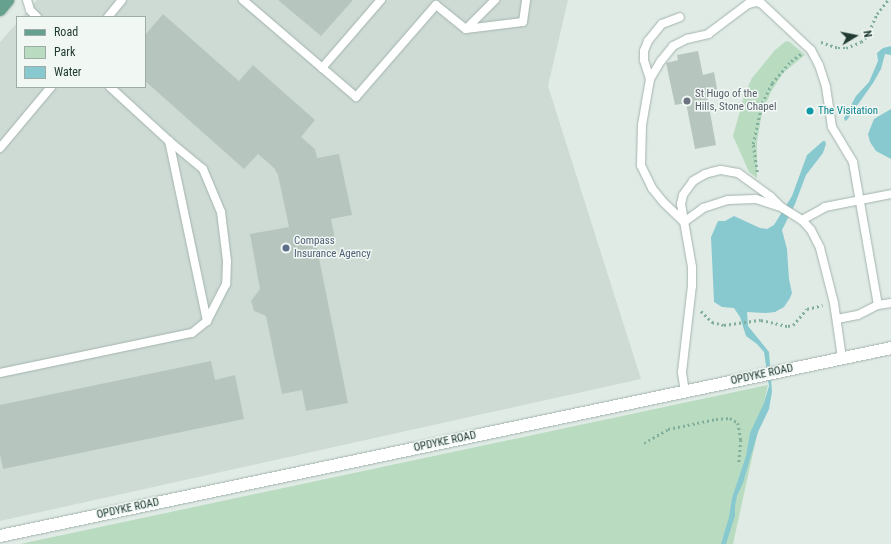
<!DOCTYPE html>
<html>
<head>
<meta charset="utf-8">
<style>
  body { margin:0 }
  #map { position:relative; width:891px; height:544px; overflow:hidden; background:#e0ebe6; font-family:"Roboto Condensed",sans-serif }
  div>[style] { position:absolute }
  .built>* { inset:0; background:#cedbd5 }
  .green>* { inset:0; background:#b9dcc1 }
  .water>* { inset:0; background:#88c9d0 }
  .building>* { inset:0; background:#b6c6be }
  .path>* { height:2.5px; margin-top:-1.25px; transform-origin:0; background:repeating-linear-gradient(90deg,#81af9e 0 2px,transparent 0 5px) }
  .roads { filter:drop-shadow(0 0 1px #a3b3ad) drop-shadow(0 0 1px #a3b3ad) }
  .service>* { height:8px; margin:-4px; padding:0 4px; transform-origin:4px; border-radius:4px; background:#fff }
  .secondary>* { height:12px; margin:-6px; padding:0 6px; transform-origin:6px; border-radius:6px; background:#fff }
  .primary>* { height:12px; margin:-6px; padding:0 6px; transform-origin:6px; border-radius:6px; background:#65a18e }
  .dots>* { width:11px; height:11px; translate:-50% -50%; box-sizing:border-box; border:2px solid #f1f8f4; border-radius:50% }
  span { translate:-50% -50%; white-space:nowrap; text-align:center; line-height:1.15; -webkit-text-stroke:3px #f1f8f4; paint-order:stroke }
  .worship-label { font-size:11px; color:#5b616d }
  .left { translate:0 -50%; text-align:left }
  .culture-label { font-size:11px; color:#0d838f }
  .service-label { font-size:11px; color:#4e5e75 }
  .street-label { font-size:11px; color:#213b33 }
  .legend { position:absolute; left:16px; top:16px; width:130px; height:72px; box-sizing:border-box; background:#f1f8f4; border:1px solid #9eaca7; margin:0; padding:5px 7px; list-style:none; font-size:12px; color:#213b33 }
  .legend li { display:flex; align-items:center; gap:8px; height:20px }
  .legend b { width:20px; border:1px solid #9eaca7 }
  .north { position:absolute; left:835px; top:16px; width:40px; height:40px; -webkit-text-stroke:3px #f1f8f4; paint-order:stroke; rotate:80deg; font-size:11px; font-weight:700; line-height:16px; text-align:center; color:#213b33 }
  .north::after { content:''; display:block; margin:auto; width:14px; height:18px; background:#213b33; clip-path:polygon(50% 0,100% 100%,50% 72%,0 100%) }
</style>
</head>
<body>
<div id="map">
  <div class="built">
    <div style="clip-path:polygon(37px 0,568px 0,548px 86px,641px 379px,0 521px,0 42px,17px 23px,17px 87px,145px 87px,145px 17px,22px 17px)"></div>
  </div>
  <div class="green">
    <div style="clip-path:polygon(786px 41px,790px 42px,805px 55px,783px 73px,771px 92px,762px 113px,757px 142px,757px 178px,749px 172px,733px 136px,745px 93px,752px 78px,775px 50px)"></div>
    <div style="clip-path:polygon(768px 385px,733px 544px,20px 544px)"></div>
  </div>
  <div class="water">
    <div style="clip-path:polygon(891px 46px,891px 55px,885px 54px,881px 69px,873px 83px,847px 120px,845px 121px,844px 118px,856px 96px,869px 82px,878px 61px,877px 53px,883px 48px)"></div>
    <div style="clip-path:polygon(891px 109px,891px 159px,876px 151px,870px 142px,868px 134px,874px 119px)"></div>
    <div style="clip-path:polygon(823px 141px,825px 141px,826px 144px,823px 153px,806px 175px,795px 204px,782px 230px,787px 249px,789px 279px,792px 293px,790px 298px,784px 307px,775px 312px,766px 313px,747px 312px,748px 326px,769px 352px,772px 392px,769px 409px,758px 432px,743px 483px,737px 496px,735px 506px,735px 516px,726px 544px,721px 544px,729px 517px,732px 498px,746px 456px,750px 433px,764px 403px,769px 386px,764px 352px,757px 344px,746px 336px,740px 317px,734px 308px,722px 307px,714px 302px,711px 237px,718px 221px,725px 221px,734px 216px,760px 228px,767px 229px,774px 225px,792px 196px,807px 155px)"></div>
  </div>
  <div class="building">
    <div style="clip-path:polygon(278px 0,353px 0,321px 36px)"></div>
    <div style="clip-path:polygon(163px 14px,239px 81px,253px 65px,315px 120px,301px 137px,315px 149px,317px 158px,339px 154px,352px 215px,331px 219px,335px 239px,316px 243px,348px 403px,306px 411px,302px 390px,282px 394px,266px 316px,254px 311px,251px 301px,260px 289px,250px 234px,289px 227px,278px 175px,274px 168px,258px 154px,244px 169px,145px 81px,145px 35px)"></div>
    <div style="clip-path:polygon(698px 51px,703px 75px,714px 72px,718px 94px,707px 96px,716px 145px,695px 149px,686px 103px,675px 105px,666px 63px,678px 60px,677px 55px)"></div>
    <div style="clip-path:polygon(211px 361px,215px 380px,235px 375px,244px 419px,3px 469px,0 454px,0 405px)"></div>
  </div>
  <div class="path">
    <div style="left:821px;top:42px;width:18px;rotate:19deg"></div>
    <div style="left:838px;top:48px;width:8px"></div>
    <div style="left:846px;top:48px;width:16px;rotate:-22deg"></div>
    <div style="left:861px;top:42px;width:8px;rotate:-45deg"></div>
    <div style="left:867px;top:36px;width:24px;rotate:-66deg"></div>
    <div style="left:877px;top:14px;width:18px;rotate:-52deg"></div>
    <div style="left:757px;top:172px;width:28px;rotate:-98deg"></div>
    <div style="left:753px;top:144px;width:42px;rotate:-77.6deg"></div>
    <div style="left:762px;top:103px;width:22px;rotate:-63deg"></div>
    <div style="left:772px;top:83px;width:29px;rotate:-49deg"></div>
    <div style="left:791px;top:61px;width:12px;rotate:-35deg"></div>
    <div style="left:701px;top:311px;width:16px;rotate:45deg"></div>
    <div style="left:712px;top:322px;width:12px;rotate:14deg"></div>
    <div style="left:724px;top:325px;width:37px;rotate:-8deg"></div>
    <div style="left:761px;top:320px;width:28px;rotate:13deg"></div>
    <div style="left:788px;top:326px;width:5px;rotate:-11deg"></div>
    <div style="left:793px;top:325px;width:21px;rotate:-49deg"></div>
    <div style="left:807px;top:309px;width:16px;rotate:-14deg"></div>
    <div style="left:644px;top:443px;width:28px;rotate:-30deg"></div>
    <div style="left:668px;top:429px;width:49px;rotate:-11.8deg"></div>
    <div style="left:716px;top:419px;width:14px;rotate:-4deg"></div>
    <div style="left:730px;top:418px;width:9px;rotate:32deg"></div>
    <div style="left:738px;top:423px;width:17px;rotate:80deg"></div>
    <div style="left:741px;top:440px;width:25px;rotate:95deg"></div>
  </div>
  <div class="roads">
    <div class="service">
      <div style="left:27px;top:0;width:10px;rotate:73deg"></div>
      <div style="left:30px;top:10px;width:10px;rotate:45deg"></div>
      <div style="left:243px;top:0;width:149px;rotate:40.6deg"></div>
      <div style="left:356px;top:97px;width:122px;rotate:-49deg"></div>
      <div style="left:436px;top:5px;width:38px;rotate:39deg"></div>
      <div style="left:466px;top:29px;width:57px;rotate:-7deg"></div>
      <div style="left:523px;top:22px;width:22px;rotate:-82deg"></div>
      <div style="left:108px;top:17px;width:22px;rotate:-51deg"></div>
      <div style="left:466px;top:29px;width:41px;rotate:-45deg"></div>
      <div style="left:322px;top:68px;width:90px;rotate:-49.1deg"></div>
      <div style="left:650px;top:79px;width:20px;rotate:-108deg"></div>
      <div style="left:644px;top:60px;width:9px;rotate:-90deg"></div>
      <div style="left:644px;top:51px;width:11px;rotate:-68deg"></div>
      <div style="left:648px;top:41px;width:22px;rotate:-51deg"></div>
      <div style="left:662px;top:24px;width:19px;rotate:-21deg"></div>
      <div style="left:169px;top:141px;width:44px;rotate:39.5deg"></div>
      <div style="left:203px;top:169px;width:47px;rotate:67.3deg"></div>
      <div style="left:221px;top:212px;width:49px;rotate:83deg"></div>
      <div style="left:227px;top:261px;width:23px;rotate:92deg"></div>
      <div style="left:226px;top:284px;width:42px;rotate:117.2deg"></div>
      <div style="left:0;top:148px;width:80px;rotate:-50.1deg"></div>
      <div style="left:802px;top:220px;width:26px;rotate:-29deg"></div>
      <div style="left:825px;top:207px;width:67px;rotate:-11.1deg"></div>
      <div style="left:684px;top:222px;width:28px;rotate:-136deg"></div>
      <div style="left:664px;top:203px;width:19px;rotate:-129deg"></div>
      <div style="left:652px;top:188px;width:25px;rotate:-116deg"></div>
      <div style="left:641px;top:165px;width:40px;rotate:-88.6deg"></div>
      <div style="left:642px;top:125px;width:47px;rotate:-80.1deg"></div>
      <div style="left:650px;top:79px;width:21px;rotate:-59deg"></div>
      <div style="left:661px;top:61px;width:19px;rotate:-51deg"></div>
      <div style="left:673px;top:46px;width:16px;rotate:-27deg"></div>
      <div style="left:687px;top:39px;width:22px;rotate:-13deg"></div>
      <div style="left:708px;top:34px;width:50px;rotate:-36.9deg"></div>
      <div style="left:748px;top:4px;width:9px;rotate:-13deg"></div>
      <div style="left:757px;top:2px;width:5px;rotate:22deg"></div>
      <div style="left:762px;top:4px;width:67px;rotate:43.2deg"></div>
      <div style="left:811px;top:50px;width:17px;rotate:62deg"></div>
      <div style="left:819px;top:65px;width:23px;rotate:72deg"></div>
      <div style="left:826px;top:87px;width:40px;rotate:81.5deg"></div>
      <div style="left:832px;top:127px;width:41px;rotate:59deg"></div>
      <div style="left:853px;top:162px;width:145px;rotate:80.1deg"></div>
      <div style="left:684px;top:222px;width:24px;rotate:-36deg"></div>
      <div style="left:703px;top:208px;width:26px;rotate:-18deg"></div>
      <div style="left:728px;top:200px;width:28px;rotate:-2deg"></div>
      <div style="left:756px;top:199px;width:23px;rotate:18deg"></div>
      <div style="left:837px;top:319px;width:21px;rotate:-11deg"></div>
      <div style="left:858px;top:315px;width:22px;rotate:-27deg"></div>
      <div style="left:878px;top:305px;width:13px;rotate:-9deg"></div>
      <div style="left:0;top:373px;width:196px;rotate:-11.8deg"></div>
      <div style="left:192px;top:333px;width:19px;rotate:-39deg"></div>
      <div style="left:207px;top:321px;width:184px;rotate:-101.9deg"></div>
      <div style="left:169px;top:141px;width:80px;rotate:-137.5deg"></div>
      <div style="left:685px;top:392px;width:20px;rotate:-99deg"></div>
      <div style="left:682px;top:372px;width:87px;rotate:-83.4deg"></div>
      <div style="left:692px;top:286px;width:19px;rotate:-90deg"></div>
      <div style="left:692px;top:267px;width:64px;rotate:-99.9deg"></div>
      <div style="left:681px;top:204px;width:9px;rotate:-77deg"></div>
      <div style="left:683px;top:195px;width:17px;rotate:-54deg"></div>
      <div style="left:693px;top:181px;width:14px;rotate:-30deg"></div>
      <div style="left:705px;top:174px;width:7px;rotate:-16deg"></div>
      <div style="left:712px;top:172px;width:9px;rotate:-13deg"></div>
      <div style="left:721px;top:170px;width:17px;rotate:10deg"></div>
      <div style="left:738px;top:173px;width:41px;rotate:36deg"></div>
      <div style="left:771px;top:197px;width:14px;rotate:45deg"></div>
      <div style="left:781px;top:207px;width:25px;rotate:32deg"></div>
      <div style="left:802px;top:220px;width:13px;rotate:48deg"></div>
      <div style="left:811px;top:230px;width:20px;rotate:63deg"></div>
      <div style="left:820px;top:248px;width:57px;rotate:75.7deg"></div>
      <div style="left:834px;top:303px;width:56px;rotate:81.7deg"></div>
    </div>
    <div class="secondary">
      <div style="left:0;top:536px;width:911px;rotate:-11.91deg"></div>
    </div>
    <div class="primary">
      <div style="left:0;top:10px;width:13px;rotate:-51deg"></div>
    </div>
  </div>
  <div class="dots">
    <div style="left:687px;top:101px;background:#6b7280"></div>
    <div style="left:810px;top:111px;background:#0f9aa8"></div>
    <div style="left:286px;top:248px;background:#5c6f8a"></div>
  </div>
  <div class="worship-label">
    <span class="left" style="left:695px;top:101px">St Hugo of the<br>Hills, Stone Chapel</span>
  </div>
  <div class="culture-label">
    <span class="left" style="left:818px;top:111px">The Visitation</span>
  </div>
  <div class="service-label">
    <span class="left" style="left:294px;top:248px">Compass<br>Insurance Agency</span>
  </div>
  <div class="street-label">
    <span style="left:762px;top:375px;rotate:-12deg">OPDYKE ROAD</span>
    <span style="left:445px;top:442px;rotate:-12deg">OPDYKE ROAD</span>
    <span style="left:128px;top:509px;rotate:-12deg">OPDYKE ROAD</span>
  </div>
  <ul class="legend">
  <li><b style="height:5px;background:#65a18e"></b>Road</li>
  <li><b style="height:11px;background:#b9dcc1"></b>Park</li>
  <li><b style="height:11px;background:#88c9d0"></b>Water</li>
  </ul>
  <div class="north">N</div>
</div>
</body>
</html>
